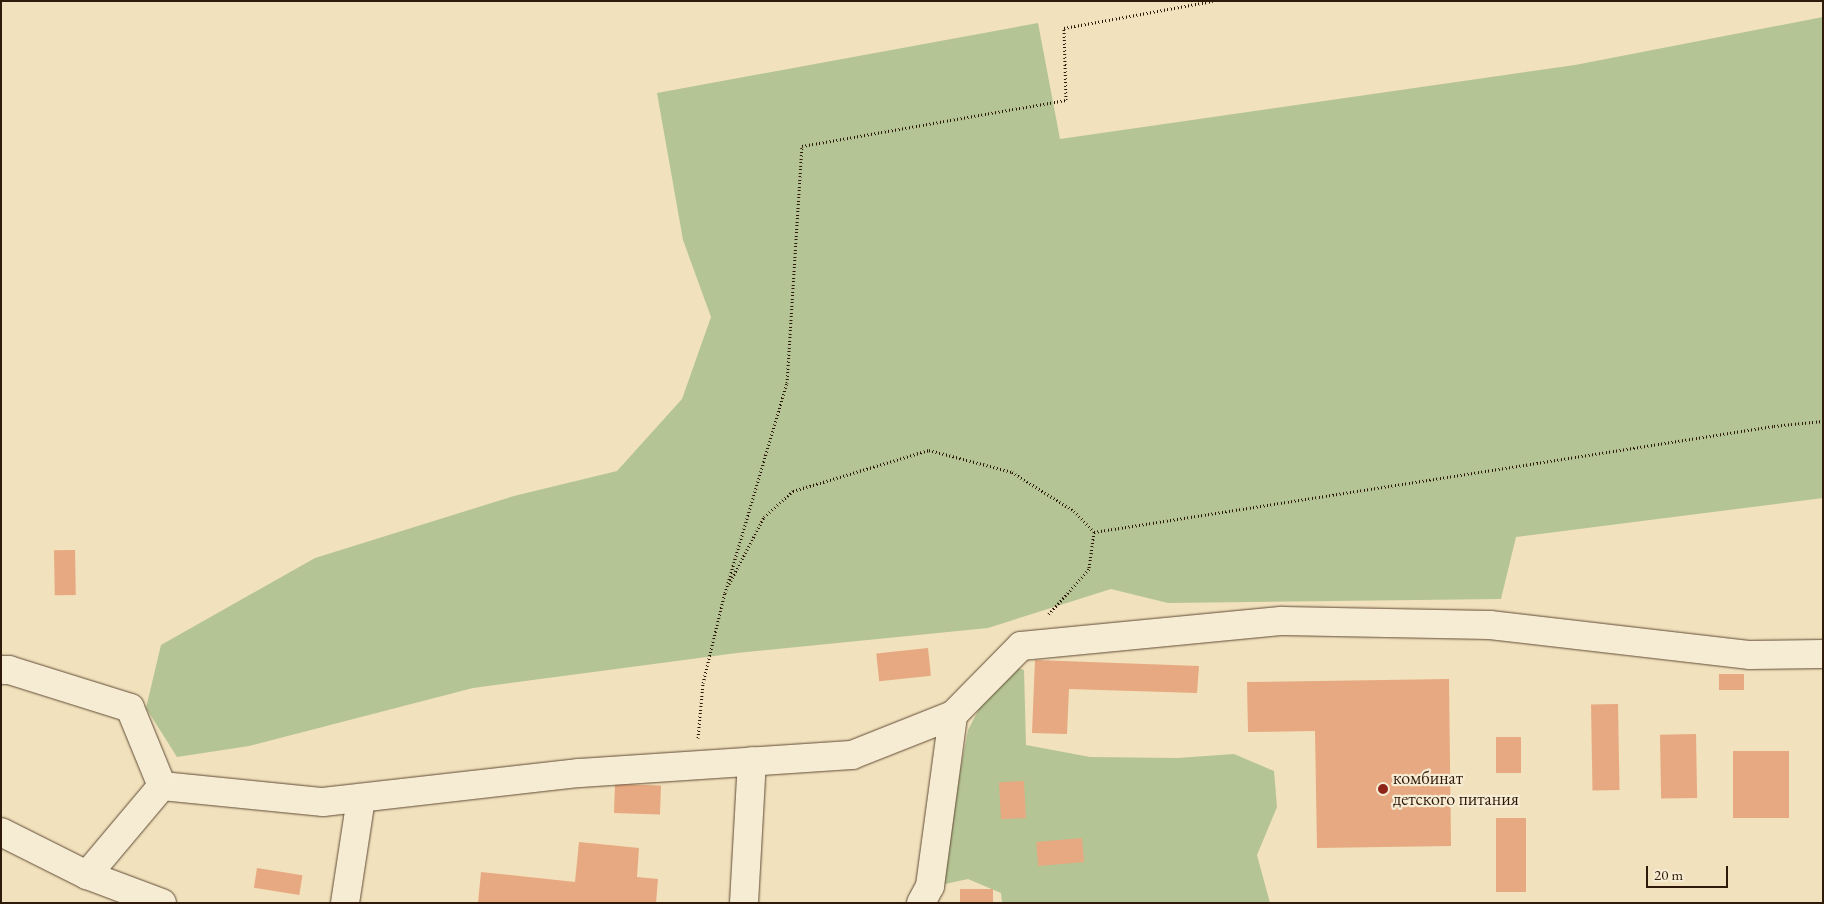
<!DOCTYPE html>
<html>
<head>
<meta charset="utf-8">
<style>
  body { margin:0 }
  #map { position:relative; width:1824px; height:904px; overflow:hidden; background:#f1e1bc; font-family:"EB Garamond",serif }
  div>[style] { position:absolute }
  .green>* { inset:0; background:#b5c494 }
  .building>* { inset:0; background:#e7a981; transform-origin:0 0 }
  .path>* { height:3px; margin-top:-1.5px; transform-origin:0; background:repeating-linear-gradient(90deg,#2f190a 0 1px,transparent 0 3.5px) }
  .roads { filter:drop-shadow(0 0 1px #604b36) drop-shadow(0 0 1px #604b36) }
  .minor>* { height:28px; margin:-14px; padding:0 14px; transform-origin:14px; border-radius:14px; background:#f6ecd3 }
  .dots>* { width:14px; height:14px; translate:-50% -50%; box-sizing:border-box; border:2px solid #f6ecd3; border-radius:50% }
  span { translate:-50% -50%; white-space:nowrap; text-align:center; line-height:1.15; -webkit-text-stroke:4.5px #f6ecd3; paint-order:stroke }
  .poi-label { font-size:18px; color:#2f190a }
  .left { translate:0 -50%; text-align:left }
  .frame { position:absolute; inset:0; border:2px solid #2f190a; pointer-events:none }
  .scale { position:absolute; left:1646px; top:866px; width:82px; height:22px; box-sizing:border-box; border:2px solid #2f190a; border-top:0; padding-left:6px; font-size:15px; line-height:18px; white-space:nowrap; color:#2f190a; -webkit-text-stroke:4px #f6ecd3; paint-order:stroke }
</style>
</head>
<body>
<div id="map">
  <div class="green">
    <div style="clip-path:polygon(1823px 17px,1823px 498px,1516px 537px,1501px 599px,1168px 603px,1111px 589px,988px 628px,737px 653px,473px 688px,249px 746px,177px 757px,146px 708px,161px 645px,315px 558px,514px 496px,617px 471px,682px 399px,711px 317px,683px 240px,657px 93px,1038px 23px,1060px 139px,1575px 65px)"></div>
    <div style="clip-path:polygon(1015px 667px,1024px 670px,1026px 745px,1090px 757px,1178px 758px,1234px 754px,1274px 771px,1277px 807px,1257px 855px,1270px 903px,1002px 903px,1001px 893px,968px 879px,945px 884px,947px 839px,968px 730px,985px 697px)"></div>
  </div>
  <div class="building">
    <div style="left:75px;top:550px;width:45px;height:21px;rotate:89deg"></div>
    <div style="left:928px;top:648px;width:28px;height:52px;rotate:84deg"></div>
    <div style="clip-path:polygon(1035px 660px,1199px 666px,1197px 693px,1069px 689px,1067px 734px,1032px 733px)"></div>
    <div style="left:1719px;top:674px;width:25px;height:16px"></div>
    <div style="clip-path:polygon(1449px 679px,1451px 846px,1317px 848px,1315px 731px,1248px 732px,1247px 682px)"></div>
    <div style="left:1618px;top:704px;width:86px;height:27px;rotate:89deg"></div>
    <div style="left:1696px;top:734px;width:64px;height:36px;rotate:89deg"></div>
    <div style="left:1496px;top:737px;width:25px;height:36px"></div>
    <div style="left:1733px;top:751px;width:56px;height:67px"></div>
    <div style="left:1024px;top:781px;width:37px;height:25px;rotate:87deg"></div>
    <div style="left:615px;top:784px;width:46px;height:29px;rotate:2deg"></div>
    <div style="left:1526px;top:818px;width:74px;height:30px;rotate:90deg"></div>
    <div style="left:1082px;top:838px;width:24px;height:46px;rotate:85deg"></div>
    <div style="clip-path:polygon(579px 842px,639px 848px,637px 877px,658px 879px,656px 903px,478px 903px,481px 872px,575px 882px)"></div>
    <div style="left:257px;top:868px;width:46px;height:20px;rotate:9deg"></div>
    <div style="left:993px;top:889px;width:14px;height:33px;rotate:90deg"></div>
  </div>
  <div class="path">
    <div style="left:1094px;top:532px;width:688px;rotate:-8.86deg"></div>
    <div style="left:1774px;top:426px;width:49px;rotate:-5.8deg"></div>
    <div style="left:729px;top:584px;width:76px;rotate:-62.4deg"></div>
    <div style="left:764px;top:517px;width:39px;rotate:-42deg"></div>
    <div style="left:793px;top:491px;width:142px;rotate:-16.8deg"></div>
    <div style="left:929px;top:450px;width:86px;rotate:14.8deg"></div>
    <div style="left:1012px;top:472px;width:73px;rotate:32.2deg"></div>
    <div style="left:1074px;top:511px;width:29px;rotate:46deg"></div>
    <div style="left:1094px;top:532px;width:37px;rotate:98deg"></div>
    <div style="left:1089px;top:569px;width:62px;rotate:131.7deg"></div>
    <div style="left:725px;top:593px;width:219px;rotate:-73.6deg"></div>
    <div style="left:787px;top:383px;width:237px;rotate:-86.4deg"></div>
    <div style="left:802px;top:146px;width:268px;rotate:-9.9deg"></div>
    <div style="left:1066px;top:100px;width:72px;rotate:-91.6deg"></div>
    <div style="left:1064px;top:28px;width:151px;rotate:-10.3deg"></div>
    <div style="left:698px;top:738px;width:55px;rotate:-84.8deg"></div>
    <div style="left:703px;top:683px;width:94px;rotate:-76.4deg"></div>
  </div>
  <div class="roads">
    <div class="minor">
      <div style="left:1px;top:670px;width:8px"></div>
      <div style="left:9px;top:670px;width:127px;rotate:17.4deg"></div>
      <div style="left:130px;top:708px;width:84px;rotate:67.7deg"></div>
      <div style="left:162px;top:786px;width:162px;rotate:5.7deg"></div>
      <div style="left:323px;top:802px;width:258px;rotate:-6.5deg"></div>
      <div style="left:579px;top:773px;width:274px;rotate:-3.8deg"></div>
      <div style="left:852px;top:755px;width:109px;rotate:-21.6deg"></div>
      <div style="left:953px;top:715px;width:97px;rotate:-45.4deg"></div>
      <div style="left:1021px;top:646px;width:263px;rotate:-5.5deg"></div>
      <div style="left:1283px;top:621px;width:207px;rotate:1.1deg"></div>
      <div style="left:1490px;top:625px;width:262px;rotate:6.6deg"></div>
      <div style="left:1750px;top:655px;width:73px;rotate:-0.8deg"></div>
      <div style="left:1px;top:832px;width:96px;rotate:26.6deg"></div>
      <div style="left:87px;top:875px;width:80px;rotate:20.5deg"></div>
      <div style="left:87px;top:875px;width:116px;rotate:-49.9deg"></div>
      <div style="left:345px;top:903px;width:106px;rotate:-81.3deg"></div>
      <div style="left:744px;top:903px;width:142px;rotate:-86.8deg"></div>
      <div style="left:921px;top:903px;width:19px;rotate:-62deg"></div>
      <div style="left:930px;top:886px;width:173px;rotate:-82.3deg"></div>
    </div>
  </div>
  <div class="dots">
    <div style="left:1383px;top:789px;background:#8f2418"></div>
  </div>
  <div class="poi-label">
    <span class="left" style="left:1393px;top:789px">комбинат<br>детского питания</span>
  </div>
  <div class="frame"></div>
  <div class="scale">20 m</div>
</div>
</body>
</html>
